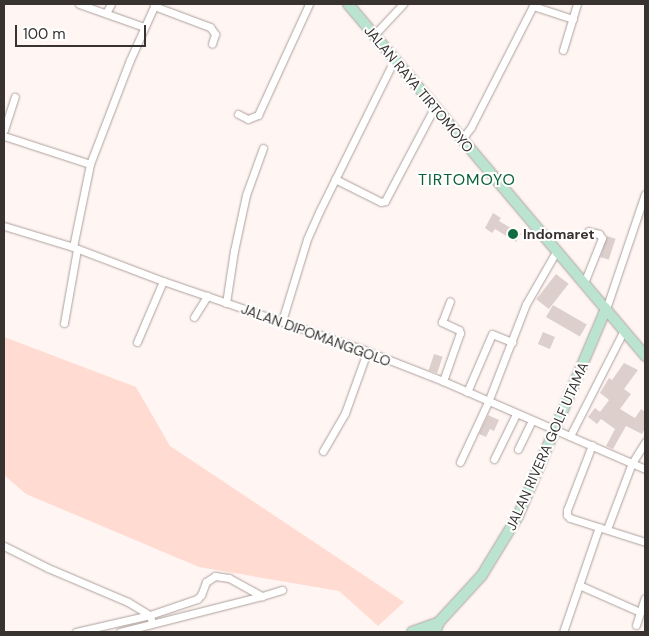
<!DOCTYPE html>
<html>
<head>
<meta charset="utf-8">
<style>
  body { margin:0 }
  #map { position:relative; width:649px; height:636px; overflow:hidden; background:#fff6f3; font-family:"DM Sans",sans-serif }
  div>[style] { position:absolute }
  .green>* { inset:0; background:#ffdbd2 }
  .building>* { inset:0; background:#ddcfcb; transform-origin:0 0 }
  .roads { filter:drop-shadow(0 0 1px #ada09c) drop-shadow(0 0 1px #ada09c) }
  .street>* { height:7px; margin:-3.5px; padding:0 3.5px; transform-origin:3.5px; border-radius:3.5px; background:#fff }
  .secondary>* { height:10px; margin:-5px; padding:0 5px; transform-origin:5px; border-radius:5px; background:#bbe4d0 }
  .dots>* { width:14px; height:14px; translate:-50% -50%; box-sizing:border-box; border:2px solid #fff; border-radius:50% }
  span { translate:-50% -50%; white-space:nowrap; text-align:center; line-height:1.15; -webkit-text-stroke:4px #fff; paint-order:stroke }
  .street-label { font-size:14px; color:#383231 }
  .poi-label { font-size:14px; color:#383231; font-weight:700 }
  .left { translate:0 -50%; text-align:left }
  .quarter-label { font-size:16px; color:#0c6038; letter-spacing:1px }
  .frame { position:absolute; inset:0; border:5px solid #383231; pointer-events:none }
  .scale { position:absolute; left:15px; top:25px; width:131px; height:22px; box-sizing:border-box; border:2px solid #383231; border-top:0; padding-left:6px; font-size:15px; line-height:18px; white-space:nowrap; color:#383231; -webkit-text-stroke:4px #fff; paint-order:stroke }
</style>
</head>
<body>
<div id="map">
  <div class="green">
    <div style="clip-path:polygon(4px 337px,136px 387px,170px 446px,404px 602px,378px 626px,339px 591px,199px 567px,26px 494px,4px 475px)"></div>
  </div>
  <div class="building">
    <div style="clip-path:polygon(493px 213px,501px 218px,499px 221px,521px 234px,516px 242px,495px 229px,492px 233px,485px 228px)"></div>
    <div style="left:607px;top:236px;width:9px;height:22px;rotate:18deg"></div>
    <div style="left:556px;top:274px;width:16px;height:32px;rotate:38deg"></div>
    <div style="left:553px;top:305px;width:39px;height:14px;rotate:30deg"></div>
    <div style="left:543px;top:332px;width:13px;height:13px;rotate:23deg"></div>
    <div style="left:434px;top:354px;width:9px;height:17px;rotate:18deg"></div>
    <div style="clip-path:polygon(624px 363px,638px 370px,624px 389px,631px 394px,620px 409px,635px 418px,641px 409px,645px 412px,645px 428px,642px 434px,626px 426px,613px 449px,606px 446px,615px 429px,601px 419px,597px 424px,588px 417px,595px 408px,600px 412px,609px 400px,600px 393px,609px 378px,612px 380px)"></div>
    <div style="clip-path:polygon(488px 415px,499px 420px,494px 431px,490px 429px,486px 437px,479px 434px)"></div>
  </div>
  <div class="roads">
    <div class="street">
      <div style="left:79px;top:4px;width:69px;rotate:19.5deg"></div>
      <div style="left:154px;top:6px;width:60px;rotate:20.6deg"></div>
      <div style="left:210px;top:27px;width:9px;rotate:54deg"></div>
      <div style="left:215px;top:34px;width:10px;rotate:107deg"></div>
      <div style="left:533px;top:6px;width:42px;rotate:18deg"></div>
      <div style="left:106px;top:13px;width:10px;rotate:-61deg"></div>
      <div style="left:373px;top:36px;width:44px;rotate:-46.8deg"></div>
      <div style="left:563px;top:50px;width:48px;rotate:-73.1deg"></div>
      <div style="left:238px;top:114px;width:11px;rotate:27deg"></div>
      <div style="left:248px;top:119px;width:11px;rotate:-22deg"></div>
      <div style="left:258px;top:115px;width:122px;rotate:-65.3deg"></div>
      <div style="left:4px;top:130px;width:35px;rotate:-72deg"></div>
      <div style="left:4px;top:136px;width:90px;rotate:18deg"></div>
      <div style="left:462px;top:139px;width:15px;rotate:-53deg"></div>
      <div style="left:471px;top:127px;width:138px;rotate:-62.9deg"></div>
      <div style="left:335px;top:179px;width:51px;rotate:26.6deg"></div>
      <div style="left:381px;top:202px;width:4px;rotate:-14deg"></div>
      <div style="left:385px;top:201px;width:105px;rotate:-62.2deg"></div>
      <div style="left:4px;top:226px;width:72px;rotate:16.9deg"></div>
      <div style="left:73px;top:247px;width:96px;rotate:20.7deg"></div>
      <div style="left:163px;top:281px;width:213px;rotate:18.9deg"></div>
      <div style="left:364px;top:350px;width:85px;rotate:21.4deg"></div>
      <div style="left:443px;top:381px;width:220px;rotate:23.5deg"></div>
      <div style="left:73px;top:247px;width:85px;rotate:-78.4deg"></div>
      <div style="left:90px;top:164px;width:111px;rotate:-69deg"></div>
      <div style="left:130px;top:60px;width:61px;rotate:-65.9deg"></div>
      <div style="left:584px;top:283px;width:48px;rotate:-68.2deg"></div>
      <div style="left:602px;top:238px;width:5px;rotate:-127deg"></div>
      <div style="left:599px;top:234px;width:11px;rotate:-165deg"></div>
      <div style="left:226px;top:303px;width:53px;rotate:-81.3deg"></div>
      <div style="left:234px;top:251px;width:57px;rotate:-77.9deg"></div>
      <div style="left:246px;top:195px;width:50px;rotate:-70.1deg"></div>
      <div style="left:606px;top:309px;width:121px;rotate:-71.3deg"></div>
      <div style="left:194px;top:317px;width:25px;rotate:-58deg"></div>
      <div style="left:282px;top:321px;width:86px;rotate:-73deg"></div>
      <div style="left:307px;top:239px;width:30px;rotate:-66deg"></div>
      <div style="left:319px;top:212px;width:169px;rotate:-63.7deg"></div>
      <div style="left:64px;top:323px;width:75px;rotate:-80deg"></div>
      <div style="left:137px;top:342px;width:66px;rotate:-66.9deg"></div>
      <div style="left:443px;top:381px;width:51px;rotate:-70.5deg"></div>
      <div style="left:460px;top:333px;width:3px;rotate:-108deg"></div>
      <div style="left:459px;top:330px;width:19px;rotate:-155deg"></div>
      <div style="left:442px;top:322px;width:22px;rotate:-69deg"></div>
      <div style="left:467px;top:392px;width:63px;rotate:-66.7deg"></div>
      <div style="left:492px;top:334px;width:22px;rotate:22deg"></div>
      <div style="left:570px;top:436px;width:119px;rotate:-63deg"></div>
      <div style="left:592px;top:445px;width:70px;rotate:111deg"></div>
      <div style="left:567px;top:510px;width:5px;rotate:90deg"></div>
      <div style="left:567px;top:515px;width:4px;rotate:45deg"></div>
      <div style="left:570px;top:518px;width:79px;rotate:17.7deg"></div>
      <div style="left:518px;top:449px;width:32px;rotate:-64deg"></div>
      <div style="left:323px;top:451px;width:44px;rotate:-59.9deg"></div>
      <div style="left:345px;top:413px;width:65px;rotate:-70.2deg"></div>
      <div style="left:494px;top:459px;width:50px;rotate:-63.9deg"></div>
      <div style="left:460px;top:462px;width:66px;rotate:-65deg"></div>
      <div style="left:488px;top:402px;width:105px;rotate:-68.8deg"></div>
      <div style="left:526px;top:304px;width:62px;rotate:-60.1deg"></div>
      <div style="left:607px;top:529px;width:71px;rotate:-69.3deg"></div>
      <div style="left:632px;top:463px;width:25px;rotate:-58deg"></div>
      <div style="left:4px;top:546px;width:49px;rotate:26.6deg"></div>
      <div style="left:48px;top:568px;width:87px;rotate:23deg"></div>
      <div style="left:128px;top:602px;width:26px;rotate:31deg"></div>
      <div style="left:150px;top:615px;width:8px;rotate:76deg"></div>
      <div style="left:579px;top:585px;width:67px;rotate:23.9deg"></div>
      <div style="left:636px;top:625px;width:28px;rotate:-72deg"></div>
      <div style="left:76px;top:632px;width:76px;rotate:-12.9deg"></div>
      <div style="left:150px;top:615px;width:50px;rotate:-18.8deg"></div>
      <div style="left:197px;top:599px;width:6px;rotate:-45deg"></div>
      <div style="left:201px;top:595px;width:14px;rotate:-69deg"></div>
      <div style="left:206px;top:582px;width:11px;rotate:-34deg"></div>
      <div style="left:215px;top:576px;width:14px;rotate:8deg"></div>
      <div style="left:229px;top:578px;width:38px;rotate:29deg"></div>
      <div style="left:262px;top:596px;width:21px;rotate:-17deg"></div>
      <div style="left:120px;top:632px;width:146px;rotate:-14.2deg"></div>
      <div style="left:563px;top:632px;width:111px;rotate:-71.1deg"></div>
    </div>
    <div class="secondary">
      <div style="left:348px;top:4px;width:461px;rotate:49.8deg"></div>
      <div style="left:412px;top:632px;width:29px;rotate:-20deg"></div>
      <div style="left:435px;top:632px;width:11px;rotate:-68deg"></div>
      <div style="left:439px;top:622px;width:64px;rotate:-47.5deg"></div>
      <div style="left:482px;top:575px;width:69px;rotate:-58.6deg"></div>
      <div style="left:518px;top:516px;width:225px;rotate:-67deg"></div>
    </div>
  </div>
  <div class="dots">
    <div style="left:513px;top:234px;background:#106c40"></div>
  </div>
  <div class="street-label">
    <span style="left:419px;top:89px;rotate:50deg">JALAN RAYA TIRTOMOYO</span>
    <span style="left:316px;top:335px;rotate:20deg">JALAN DIPOMANGGOLO</span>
    <span style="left:547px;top:446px;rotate:-66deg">JALAN RIVERA GOLF UTAMA</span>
  </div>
  <div class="poi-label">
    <span class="left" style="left:523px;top:234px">Indomaret</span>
  </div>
  <div class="quarter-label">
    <span style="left:467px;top:180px">TIRTOMOYO</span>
  </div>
  <div class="frame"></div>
  <div class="scale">100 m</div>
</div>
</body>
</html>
